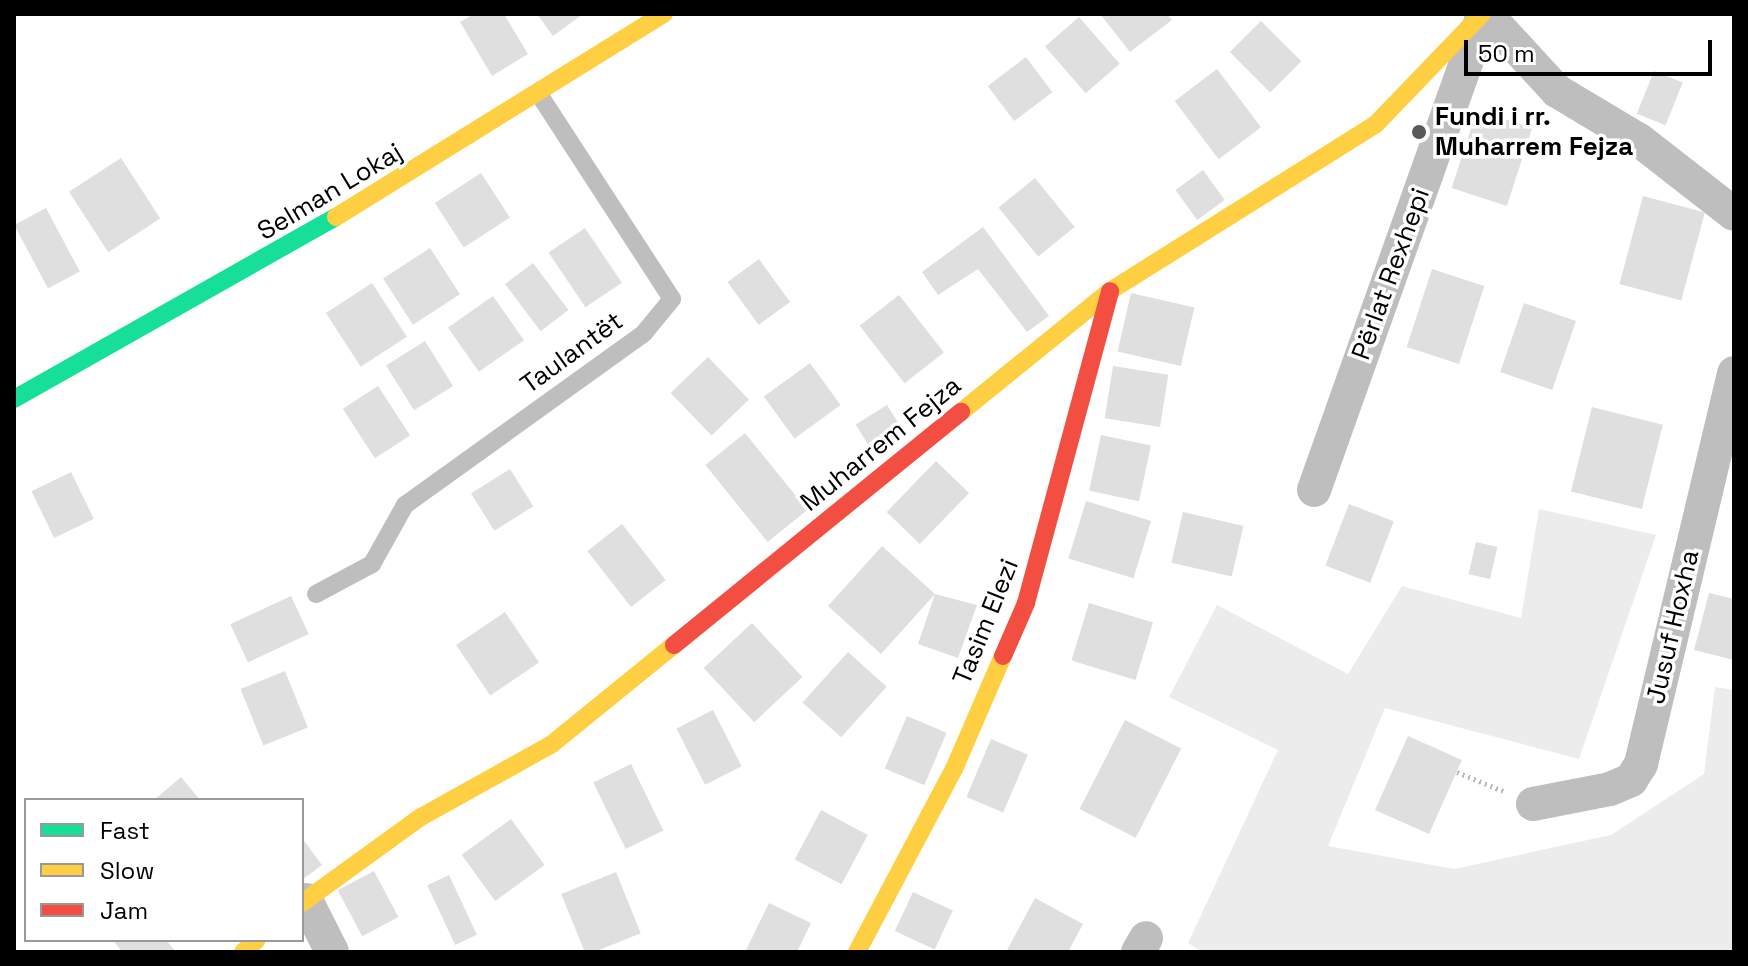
<!DOCTYPE html>
<html>
<head>
<meta charset="utf-8">
<style>
	body { margin:0 }
	#map { position:relative; width:1748px; height:966px; overflow:hidden; background:#fff; font-family:"Space Grotesk",sans-serif }
	div>[style] { position:absolute }
	.green>* { inset:0; background:#ececec }
	.building>* { inset:0; background:#dfdfdf; transform-origin:0 0 }
	.path>* { height:5px; margin-top:-2.5px; transform-origin:0; background:repeating-linear-gradient(90deg,#b9b9b9 0 2px,transparent 0 6px) }
	.lane>* { height:18px; margin:-9px; padding:0 9px; transform-origin:9px; border-radius:9px; background:#bebebe }
	.street>* { height:34px; margin:-17px; padding:0 17px; transform-origin:17px; border-radius:17px; background:#bebebe }
	.fast>* { height:18px; margin:-9px; padding:0 9px; transform-origin:9px; border-radius:9px; background:#16e098 }
	.slow>* { height:18px; margin:-9px; padding:0 9px; transform-origin:9px; border-radius:9px; background:#ffcf43 }
	.jam>* { height:18px; margin:-9px; padding:0 9px; transform-origin:9px; border-radius:9px; background:#f24e42 }
	.dots>* { width:22px; height:22px; translate:-50% -50%; box-sizing:border-box; border:4px solid #fff; border-radius:50% }
	span { translate:-50% -50%; white-space:nowrap; text-align:center; line-height:1.15; -webkit-text-stroke:7px #fff; paint-order:stroke }
	.poi-label { font-size:26px; color:#000; font-weight:700 }
	.left { translate:0 -50%; text-align:left }
	.street-label { font-size:26px; color:#000 }
	.frame { position:absolute; inset:0; border:16px solid #000; pointer-events:none }
	.legend { position:absolute; left:24px; top:798px; width:280px; height:144px; box-sizing:border-box; background:#fff; border:2px solid #999; margin:0; padding:10px 14px; list-style:none; font-size:24px; color:#000 }
	.legend li { display:flex; align-items:center; gap:16px; height:40px }
	.legend b { width:40px; border:2px solid #999 }
	.scale { position:absolute; left:1464px; top:40px; width:248px; height:36px; box-sizing:border-box; border:4px solid #000; border-top:0; padding-left:10px; font-size:24px; line-height:28px; white-space:nowrap; color:#000; -webkit-text-stroke:6px #fff; paint-order:stroke }
</style>
</head>
<body>
<div id="map">
	<div class="green">
		<i style="clip-path:polygon(1539px 509px,1656px 535px,1579px 759px,1385px 708px,1328px 846px,1454px 869px,1611px 835px,1704px 774px,1715px 687px,1734px 690px,1734px 952px,1202px 952px,1188px 943px,1278px 750px,1169px 697px,1217px 605px,1348px 674px,1402px 586px,1521px 618px)"></i>
	</div>
	<div class="building">
		<i style="clip-path:polygon(474px 14px,504px 14px,528px 54px,492px 76px,460px 22px)"></i>
		<i style="clip-path:polygon(537px 14px,583px 14px,553px 36px)"></i>
		<i style="clip-path:polygon(1100px 14px,1167px 14px,1172px 20px,1130px 52px)"></i>
		<i style="left:1079px;top:17px;width:62px;height:45px;rotate:49deg"></i>
		<i style="left:1261px;top:21px;width:57px;height:44px;rotate:45deg"></i>
		<i style="left:1026px;top:57px;width:44px;height:48px;rotate:53deg"></i>
		<i style="left:1217px;top:69px;width:73px;height:53px;rotate:53deg"></i>
		<i style="left:1654px;top:71px;width:31px;height:46px;rotate:22deg"></i>
		<i style="left:1477px;top:110px;width:58px;height:82px;rotate:18deg"></i>
		<i style="left:121px;top:158px;width:72px;height:62px;rotate:57deg"></i>
		<i style="left:1203px;top:170px;width:37px;height:34px;rotate:54deg"></i>
		<i style="left:481px;top:173px;width:53px;height:55px;rotate:57deg"></i>
		<i style="left:1035px;top:178px;width:63px;height:47px;rotate:51deg"></i>
		<i style="left:1643px;top:196px;width:64px;height:91px;rotate:15deg"></i>
		<i style="left:46px;top:208px;width:72px;height:36px;rotate:62deg"></i>
		<i style="clip-path:polygon(983px 227px,1049px 316px,1027px 332px,978px 269px,938px 295px,922px 272px)"></i>
		<i style="left:585px;top:228px;width:66px;height:44px;rotate:56deg"></i>
		<i style="left:430px;top:248px;width:55px;height:56px;rotate:57deg"></i>
		<i style="left:759px;top:259px;width:53px;height:39px;rotate:54deg"></i>
		<i style="left:533px;top:263px;width:59px;height:35px;rotate:53deg"></i>
		<i style="left:1432px;top:269px;width:55px;height:82px;rotate:18deg"></i>
		<i style="left:372px;top:283px;width:64px;height:55px;rotate:57deg"></i>
		<i style="left:1131px;top:293px;width:65px;height:60px;rotate:13deg"></i>
		<i style="left:899px;top:295px;width:73px;height:50px;rotate:52deg"></i>
		<i style="left:493px;top:296px;width:54px;height:55px;rotate:55deg"></i>
		<i style="left:1524px;top:303px;width:55px;height:73px;rotate:19deg"></i>
		<i style="left:425px;top:341px;width:53px;height:46px;rotate:58deg"></i>
		<i style="left:708px;top:357px;width:59px;height:52px;rotate:46deg"></i>
		<i style="left:810px;top:363px;width:52px;height:57px;rotate:54deg"></i>
		<i style="left:1113px;top:366px;width:56px;height:53px;rotate:9deg"></i>
		<i style="left:378px;top:386px;width:59px;height:42px;rotate:57deg"></i>
		<i style="left:887px;top:405px;width:31px;height:37px;rotate:58deg"></i>
		<i style="left:1592px;top:407px;width:73px;height:87px;rotate:14deg"></i>
		<i style="left:745px;top:433px;width:99px;height:51px;rotate:51deg"></i>
		<i style="left:1101px;top:435px;width:51px;height:57px;rotate:12deg"></i>
		<i style="left:936px;top:461px;width:46px;height:71px;rotate:44deg"></i>
		<i style="left:510px;top:469px;width:44px;height:46px;rotate:58deg"></i>
		<i style="left:71px;top:472px;width:52px;height:44px;rotate:64deg"></i>
		<i style="left:1086px;top:501px;width:68px;height:60px;rotate:17deg"></i>
		<i style="left:1349px;top:504px;width:48px;height:66px;rotate:21deg"></i>
		<i style="left:1183px;top:512px;width:62px;height:52px;rotate:13deg"></i>
		<i style="left:622px;top:524px;width:71px;height:44px;rotate:52deg"></i>
		<i style="left:1476px;top:542px;width:22px;height:33px;rotate:13deg"></i>
		<i style="clip-path:polygon(882px 546px,935px 594px,977px 605px,958px 658px,918px 644px,935px 594px,881px 654px,828px 606px)"></i>
		<i style="clip-path:polygon(1709px 593px,1734px 599px,1734px 660px,1694px 650px)"></i>
		<i style="left:291px;top:596px;width:42px;height:67px;rotate:65deg"></i>
		<i style="left:1089px;top:603px;width:67px;height:60px;rotate:17deg"></i>
		<i style="left:505px;top:612px;width:61px;height:59px;rotate:56deg"></i>
		<i style="left:752px;top:623px;width:74px;height:66px;rotate:47deg"></i>
		<i style="left:848px;top:652px;width:52px;height:68px;rotate:42deg"></i>
		<i style="left:285px;top:671px;width:61px;height:48px;rotate:68deg"></i>
		<i style="left:713px;top:710px;width:63px;height:41px;rotate:63deg"></i>
		<i style="left:907px;top:716px;width:43px;height:57px;rotate:23deg"></i>
		<i style="left:1125px;top:720px;width:63px;height:100px;rotate:27deg"></i>
		<i style="left:1408px;top:736px;width:59px;height:81px;rotate:24deg"></i>
		<i style="left:991px;top:739px;width:40px;height:63px;rotate:23deg"></i>
		<i style="left:631px;top:764px;width:74px;height:42px;rotate:64deg"></i>
		<i style="clip-path:polygon(181px 777px,200px 800px,154px 800px)"></i>
		<i style="left:821px;top:810px;width:53px;height:56px;rotate:28deg"></i>
		<i style="left:511px;top:819px;width:57px;height:61px;rotate:54deg"></i>
		<i style="clip-path:polygon(302px 838px,322px 865px,302px 880px)"></i>
		<i style="left:374px;top:871px;width:52px;height:41px;rotate:62deg"></i>
		<i style="left:616px;top:872px;width:66px;height:59px;rotate:68deg"></i>
		<i style="left:449px;top:875px;width:66px;height:24px;rotate:65deg"></i>
		<i style="left:913px;top:892px;width:44px;height:43px;rotate:25deg"></i>
		<i style="clip-path:polygon(1035px 898px,1083px 924px,1068px 952px,1006px 952px)"></i>
		<i style="clip-path:polygon(769px 903px,811px 923px,797px 952px,746px 950px)"></i>
		<i style="clip-path:polygon(113px 940px,166px 940px,176px 952px,122px 952px)"></i>
	</div>
	<div class="path">
		<i style="left:1457px;top:772px;width:50px;rotate:22.4deg"></i>
	</div>
	<div class="lane">
		<i style="left:316px;top:594px;width:64px;rotate:-28.2deg"></i>
		<i style="left:372px;top:564px;width:68px;rotate:-60.8deg"></i>
		<i style="left:405px;top:505px;width:294px;rotate:-35.7deg"></i>
		<i style="left:644px;top:333px;width:44px;rotate:-50.5deg"></i>
		<i style="left:672px;top:299px;width:242px;rotate:-123deg"></i>
	</div>
	<div class="street">
		<i style="left:1486px;top:14px;width:105px;rotate:47.3deg"></i>
		<i style="left:1557px;top:91px;width:96px;rotate:30.9deg"></i>
		<i style="left:1639px;top:140px;width:120px;rotate:37.9deg"></i>
		<i style="left:1314px;top:490px;width:501px;rotate:-70.41deg"></i>
		<i style="left:1533px;top:804px;width:78px;rotate:-11deg"></i>
		<i style="left:1610px;top:789px;width:23px;rotate:-23deg"></i>
		<i style="left:1631px;top:780px;width:19px;rotate:-58deg"></i>
		<i style="left:1641px;top:764px;width:402px;rotate:-76.6deg"></i>
		<i style="left:306px;top:900px;width:58px;rotate:63.4deg"></i>
		<i style="left:1138px;top:952px;width:16px;rotate:-60deg"></i>
	</div>
	<div class="fast">
		<i style="left:14px;top:399px;width:370px;rotate:-29.5deg"></i>
	</div>
	<div class="slow">
		<i style="left:336px;top:217px;width:386px;rotate:-31.8deg"></i>
		<i style="left:961px;top:412px;width:192px;rotate:-39.1deg"></i>
		<i style="left:1110px;top:291px;width:314px;rotate:-32.1deg"></i>
		<i style="left:1376px;top:124px;width:153px;rotate:-46.1deg"></i>
		<i style="left:302px;top:903px;width:147px;rotate:-35.9deg"></i>
		<i style="left:421px;top:817px;width:150px;rotate:-29.1deg"></i>
		<i style="left:552px;top:744px;width:157px;rotate:-39.1deg"></i>
		<i style="left:243px;top:952px;width:18px;rotate:-41deg"></i>
		<i style="left:857px;top:952px;width:207px;rotate:-62.1deg"></i>
		<i style="left:954px;top:769px;width:123px;rotate:-66.6deg"></i>
	</div>
	<div class="jam">
		<i style="left:674px;top:645px;width:370px;rotate:-39.1deg"></i>
		<i style="left:1003px;top:656px;width:58px;rotate:-66.5deg"></i>
		<i style="left:1026px;top:603px;width:323px;rotate:-74.9deg"></i>
	</div>
	<div class="dots">
		<i style="left:1419px;top:132px;background:#595959"></i>
	</div>
	<div class="poi-label">
		<span class="left" style="left:1435px;top:132px">Fundi i rr.<br>Muharrem Fejza</span>
	</div>
	<div class="street-label">
		<span style="left:330px;top:192px;rotate:-31deg">Selman Lokaj</span>
		<span style="left:1391px;top:274px;rotate:-70deg">Përlat Rexhepi</span>
		<span style="left:572px;top:353px;rotate:-36deg">Taulantët</span>
		<span style="left:881px;top:444px;rotate:-39deg">Muharrem Fejza</span>
		<span style="left:986px;top:622px;rotate:-68deg">Tasim Elezi</span>
		<span style="left:1673px;top:627px;rotate:-77deg">Jusuf Hoxha</span>
	</div>
	<div class="frame"></div>
	<ul class="legend">
	<li><b style="height:10px;background:#16e098"></b>Fast</li>
	<li><b style="height:10px;background:#ffcf43"></b>Slow</li>
	<li><b style="height:10px;background:#f24e42"></b>Jam</li>
	</ul>
	<div class="scale">50 m</div>
</div>
</body>
</html>
